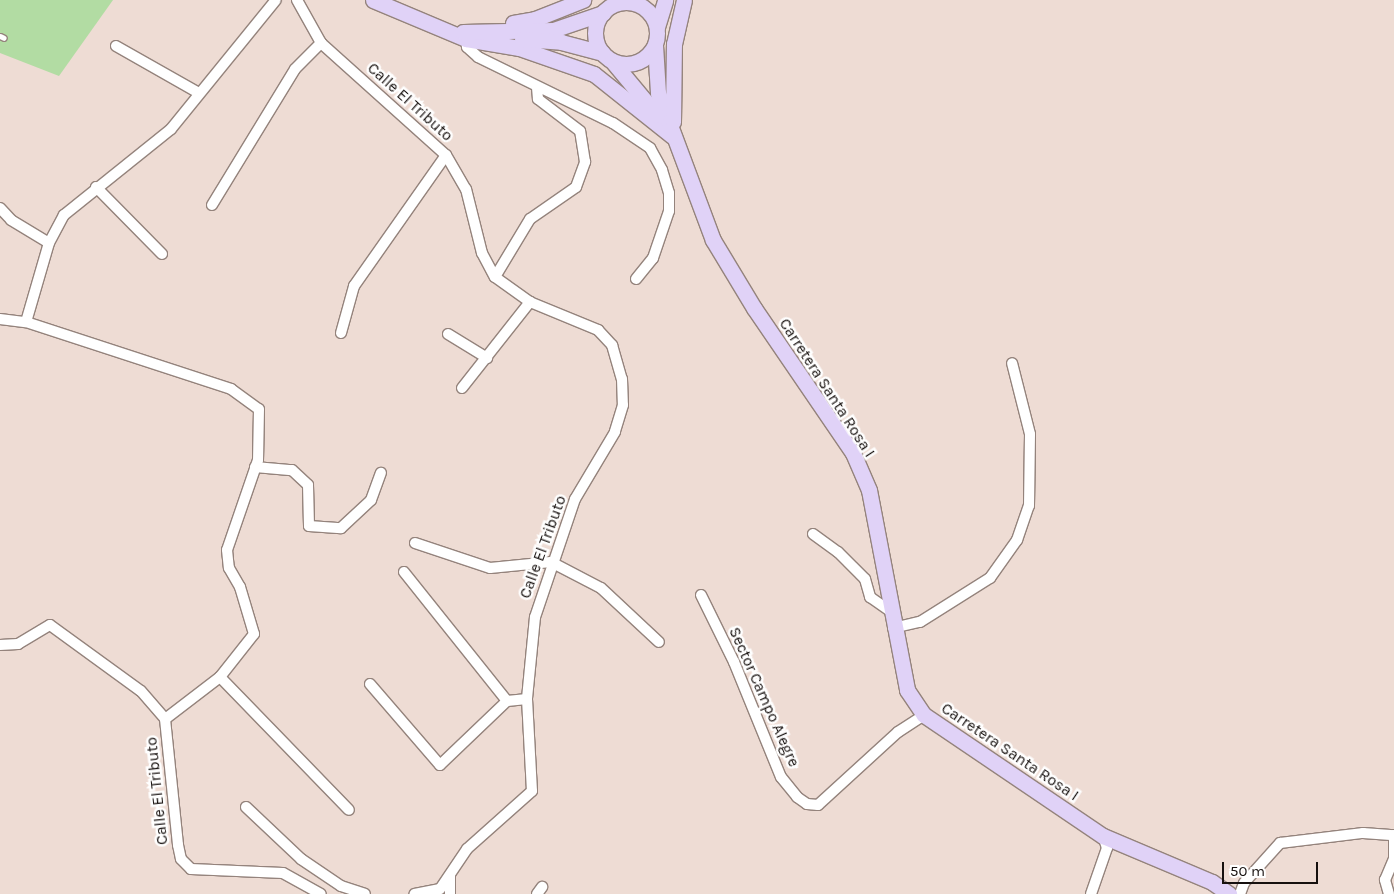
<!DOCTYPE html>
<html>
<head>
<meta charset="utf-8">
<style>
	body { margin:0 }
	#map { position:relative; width:1394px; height:894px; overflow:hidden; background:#eedcd4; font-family:Karla,sans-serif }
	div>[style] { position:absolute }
	.green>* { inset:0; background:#b2dca3 }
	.roads { filter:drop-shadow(1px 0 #94837c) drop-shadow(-1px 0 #94837c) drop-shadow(0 1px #94837c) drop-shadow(0 -1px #94837c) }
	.lane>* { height:5px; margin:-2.5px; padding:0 2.5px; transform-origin:2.5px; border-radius:2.5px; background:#fff }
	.street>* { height:10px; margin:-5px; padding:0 5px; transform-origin:5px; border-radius:5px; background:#fff }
	.secondary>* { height:15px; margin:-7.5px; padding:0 7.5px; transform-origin:7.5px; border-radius:7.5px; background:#e0d2f7 }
	.secondary>.ring { margin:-7.5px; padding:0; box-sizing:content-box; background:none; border:15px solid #e0d2f7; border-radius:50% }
	span { translate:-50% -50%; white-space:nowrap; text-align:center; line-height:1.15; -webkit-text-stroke:5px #fff; paint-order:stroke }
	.street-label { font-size:16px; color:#16100e }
	.scale { position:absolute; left:1222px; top:862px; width:96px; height:22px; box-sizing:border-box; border:2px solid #16100e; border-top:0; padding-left:6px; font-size:15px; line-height:18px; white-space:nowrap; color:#16100e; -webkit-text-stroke:4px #fff; paint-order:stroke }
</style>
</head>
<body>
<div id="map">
	<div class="green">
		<i style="clip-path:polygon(0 0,113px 0,59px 76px,0 53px)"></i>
	</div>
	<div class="roads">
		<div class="lane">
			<i style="left:0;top:36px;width:4px;rotate:27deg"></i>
		</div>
		<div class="street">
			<i style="left:297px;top:0;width:49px;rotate:60.8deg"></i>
			<i style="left:321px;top:43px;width:168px;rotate:41.9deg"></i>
			<i style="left:446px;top:155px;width:39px;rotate:60deg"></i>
			<i style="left:466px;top:189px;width:66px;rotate:76deg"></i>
			<i style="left:482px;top:253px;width:27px;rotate:62deg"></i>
			<i style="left:495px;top:277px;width:43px;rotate:35.5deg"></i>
			<i style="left:530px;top:302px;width:74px;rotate:22.4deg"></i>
			<i style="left:598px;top:330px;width:21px;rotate:47deg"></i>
			<i style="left:612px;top:345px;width:35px;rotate:74deg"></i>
			<i style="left:622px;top:379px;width:26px;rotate:88deg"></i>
			<i style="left:623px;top:405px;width:28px;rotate:107deg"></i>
			<i style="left:615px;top:432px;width:78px;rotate:120.8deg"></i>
			<i style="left:575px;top:499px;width:125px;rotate:108.7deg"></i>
			<i style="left:535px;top:617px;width:82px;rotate:95.6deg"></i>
			<i style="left:527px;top:699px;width:92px;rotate:86.9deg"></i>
			<i style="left:532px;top:791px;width:87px;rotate:138.3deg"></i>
			<i style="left:467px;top:849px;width:48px;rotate:124deg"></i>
			<i style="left:440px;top:889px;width:26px;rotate:169deg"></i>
			<i style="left:466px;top:39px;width:8px;rotate:83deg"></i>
			<i style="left:467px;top:47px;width:15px;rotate:42deg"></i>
			<i style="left:478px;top:57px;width:150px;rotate:26.1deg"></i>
			<i style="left:613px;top:123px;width:45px;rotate:34deg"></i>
			<i style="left:650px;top:148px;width:25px;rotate:61deg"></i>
			<i style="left:662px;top:170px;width:24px;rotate:73deg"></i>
			<i style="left:669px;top:193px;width:18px;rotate:90deg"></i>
			<i style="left:669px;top:211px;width:50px;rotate:108.8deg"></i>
			<i style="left:653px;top:258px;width:27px;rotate:129deg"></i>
			<i style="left:116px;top:46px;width:95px;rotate:29.5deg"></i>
			<i style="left:96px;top:187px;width:94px;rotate:45.4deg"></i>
			<i style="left:212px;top:205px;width:159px;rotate:-58.6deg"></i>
			<i style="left:295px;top:69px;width:37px;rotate:-45deg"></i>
			<i style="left:0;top:208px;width:16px;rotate:47deg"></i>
			<i style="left:11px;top:220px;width:44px;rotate:31.2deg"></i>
			<i style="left:495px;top:277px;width:68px;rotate:-58.9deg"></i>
			<i style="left:530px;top:219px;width:56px;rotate:-34.8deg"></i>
			<i style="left:576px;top:187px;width:27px;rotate:-70deg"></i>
			<i style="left:585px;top:162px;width:31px;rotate:-99deg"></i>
			<i style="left:580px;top:131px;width:53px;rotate:-142.7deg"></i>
			<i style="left:538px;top:99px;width:12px;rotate:-95deg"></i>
			<i style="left:0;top:319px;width:26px;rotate:7deg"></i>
			<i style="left:26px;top:322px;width:82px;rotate:-73.8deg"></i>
			<i style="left:49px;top:243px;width:32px;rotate:-62deg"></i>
			<i style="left:64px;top:215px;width:137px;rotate:-38.8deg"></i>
			<i style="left:171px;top:129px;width:166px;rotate:-50.9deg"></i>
			<i style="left:26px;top:322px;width:216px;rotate:18.1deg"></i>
			<i style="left:231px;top:389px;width:34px;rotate:36deg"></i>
			<i style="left:259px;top:409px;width:51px;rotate:91.1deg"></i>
			<i style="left:258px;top:460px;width:95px;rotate:109deg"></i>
			<i style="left:227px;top:550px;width:18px;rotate:84deg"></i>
			<i style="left:229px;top:568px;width:22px;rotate:60deg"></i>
			<i style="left:240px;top:587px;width:49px;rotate:73.4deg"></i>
			<i style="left:254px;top:634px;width:55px;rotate:128.3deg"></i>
			<i style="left:220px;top:677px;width:69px;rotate:142.6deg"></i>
			<i style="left:165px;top:719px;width:127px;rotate:84.1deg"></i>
			<i style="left:178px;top:845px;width:14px;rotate:78deg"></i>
			<i style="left:181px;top:859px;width:14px;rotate:45deg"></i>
			<i style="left:191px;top:869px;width:92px;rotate:2.5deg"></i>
			<i style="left:283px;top:873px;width:43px;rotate:28.9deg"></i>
			<i style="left:341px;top:333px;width:49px;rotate:-74.5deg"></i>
			<i style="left:354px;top:286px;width:160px;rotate:-54.9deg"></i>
			<i style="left:448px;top:334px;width:46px;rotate:31.6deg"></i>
			<i style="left:462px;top:388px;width:110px;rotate:-51.7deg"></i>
			<i style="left:255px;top:467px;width:37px;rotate:5deg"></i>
			<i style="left:292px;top:470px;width:22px;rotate:43deg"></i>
			<i style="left:308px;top:485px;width:41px;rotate:88.6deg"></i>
			<i style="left:309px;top:526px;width:32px;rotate:4deg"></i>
			<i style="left:341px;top:528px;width:41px;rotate:-43deg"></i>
			<i style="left:371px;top:500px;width:29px;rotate:-70deg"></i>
			<i style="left:813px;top:534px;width:31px;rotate:36deg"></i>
			<i style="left:838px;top:552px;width:38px;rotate:45deg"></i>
			<i style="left:865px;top:579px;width:19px;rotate:74deg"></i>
			<i style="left:870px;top:597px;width:24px;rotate:35deg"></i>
			<i style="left:415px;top:543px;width:79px;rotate:18.4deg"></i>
			<i style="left:490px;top:568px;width:61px;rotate:-5.6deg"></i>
			<i style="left:551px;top:562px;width:56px;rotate:27.5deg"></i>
			<i style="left:601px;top:588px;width:79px;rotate:43deg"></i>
			<i style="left:404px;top:572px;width:165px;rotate:51.4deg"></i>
			<i style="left:701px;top:595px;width:75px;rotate:63.8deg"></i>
			<i style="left:734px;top:662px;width:124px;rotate:67.8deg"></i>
			<i style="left:781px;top:777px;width:26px;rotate:51deg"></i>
			<i style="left:797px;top:797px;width:12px;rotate:35deg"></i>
			<i style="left:807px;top:804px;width:11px;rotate:5deg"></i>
			<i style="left:818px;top:805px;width:108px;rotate:-42.4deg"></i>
			<i style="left:898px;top:732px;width:31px;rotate:-33deg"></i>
			<i style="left:893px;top:628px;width:28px;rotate:-13deg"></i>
			<i style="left:920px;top:622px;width:83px;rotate:-32.2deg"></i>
			<i style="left:990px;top:578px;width:47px;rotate:-54.6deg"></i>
			<i style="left:1017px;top:540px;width:36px;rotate:-71deg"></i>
			<i style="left:1029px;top:506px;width:72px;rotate:-89.2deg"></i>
			<i style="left:1030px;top:434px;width:73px;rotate:-104.2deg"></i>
			<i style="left:0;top:645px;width:18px;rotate:-3deg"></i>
			<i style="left:18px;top:644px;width:37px;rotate:-31deg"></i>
			<i style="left:50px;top:625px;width:112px;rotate:36deg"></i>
			<i style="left:141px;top:691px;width:37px;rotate:49deg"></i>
			<i style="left:220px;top:677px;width:185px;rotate:45.9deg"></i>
			<i style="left:370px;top:684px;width:107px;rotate:49.2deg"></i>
			<i style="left:440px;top:765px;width:93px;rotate:-43.7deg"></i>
			<i style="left:507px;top:701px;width:20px;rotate:-6deg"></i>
			<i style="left:246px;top:807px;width:76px;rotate:43.4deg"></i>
			<i style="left:301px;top:859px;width:48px;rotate:34deg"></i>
			<i style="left:341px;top:886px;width:25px;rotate:18deg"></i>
			<i style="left:450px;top:894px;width:18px;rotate:-90deg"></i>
			<i style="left:537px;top:894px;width:9px;rotate:-54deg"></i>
			<i style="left:1091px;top:894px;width:49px;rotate:-70.8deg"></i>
			<i style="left:1107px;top:848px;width:13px;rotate:-108deg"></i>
			<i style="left:1240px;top:894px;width:12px;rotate:-70deg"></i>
			<i style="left:1244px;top:883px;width:54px;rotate:-48deg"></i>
			<i style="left:1280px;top:843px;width:84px;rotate:-6.9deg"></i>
			<i style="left:1363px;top:833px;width:31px;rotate:4deg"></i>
			<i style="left:1389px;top:894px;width:15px;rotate:-106deg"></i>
			<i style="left:1385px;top:880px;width:23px;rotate:-67deg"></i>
			<i style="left:1394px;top:859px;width:24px;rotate:-90deg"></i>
		</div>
		<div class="secondary">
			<i style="left:373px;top:0;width:101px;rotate:22.8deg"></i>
			<i style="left:466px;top:39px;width:54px;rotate:9.6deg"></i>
			<i style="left:519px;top:48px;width:79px;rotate:19.1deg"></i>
			<i style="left:594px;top:74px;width:100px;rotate:38.5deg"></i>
			<i class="ring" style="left:595px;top:2px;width:47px;height:47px"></i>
			<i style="left:513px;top:23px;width:22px;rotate:-10deg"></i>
			<i style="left:535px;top:19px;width:52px;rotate:-21.6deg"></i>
			<i style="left:657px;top:27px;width:28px;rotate:-73deg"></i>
			<i style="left:463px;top:32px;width:90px;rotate:-1.3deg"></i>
			<i style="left:553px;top:30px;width:53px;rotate:-18.8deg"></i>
			<i style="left:522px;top:39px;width:39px;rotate:4deg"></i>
			<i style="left:561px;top:42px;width:43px;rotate:14.7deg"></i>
			<i style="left:655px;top:45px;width:48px;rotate:86.4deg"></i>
			<i style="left:658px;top:93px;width:157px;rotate:69.5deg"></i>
			<i style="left:713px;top:240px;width:79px;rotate:58.9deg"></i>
			<i style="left:754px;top:308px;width:176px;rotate:55.7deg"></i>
			<i style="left:853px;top:453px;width:40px;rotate:66.6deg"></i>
			<i style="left:869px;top:490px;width:204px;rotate:79.2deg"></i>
			<i style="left:907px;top:690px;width:30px;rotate:56deg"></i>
			<i style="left:924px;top:715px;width:216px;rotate:34.1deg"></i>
			<i style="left:1103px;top:836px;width:118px;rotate:22.9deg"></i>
			<i style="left:1212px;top:882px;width:21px;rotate:35deg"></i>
			<i style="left:612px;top:61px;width:70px;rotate:50.2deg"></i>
			<i style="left:673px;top:122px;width:78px;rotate:-89.3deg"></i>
			<i style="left:674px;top:44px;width:45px;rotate:-77.2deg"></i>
		</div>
	</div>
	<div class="street-label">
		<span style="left:410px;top:102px;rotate:42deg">Calle El Tributo</span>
		<span style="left:827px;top:388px;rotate:57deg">Carretera Santa Rosa I</span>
		<span style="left:543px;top:547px;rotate:-70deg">Calle El Tributo</span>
		<span style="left:764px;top:697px;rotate:66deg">Sector Campo Alegre</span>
		<span style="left:1010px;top:752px;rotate:34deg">Carretera Santa Rosa I</span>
		<span style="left:157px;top:791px;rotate:-96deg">Calle El Tributo</span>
	</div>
	<div class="scale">50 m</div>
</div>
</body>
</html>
